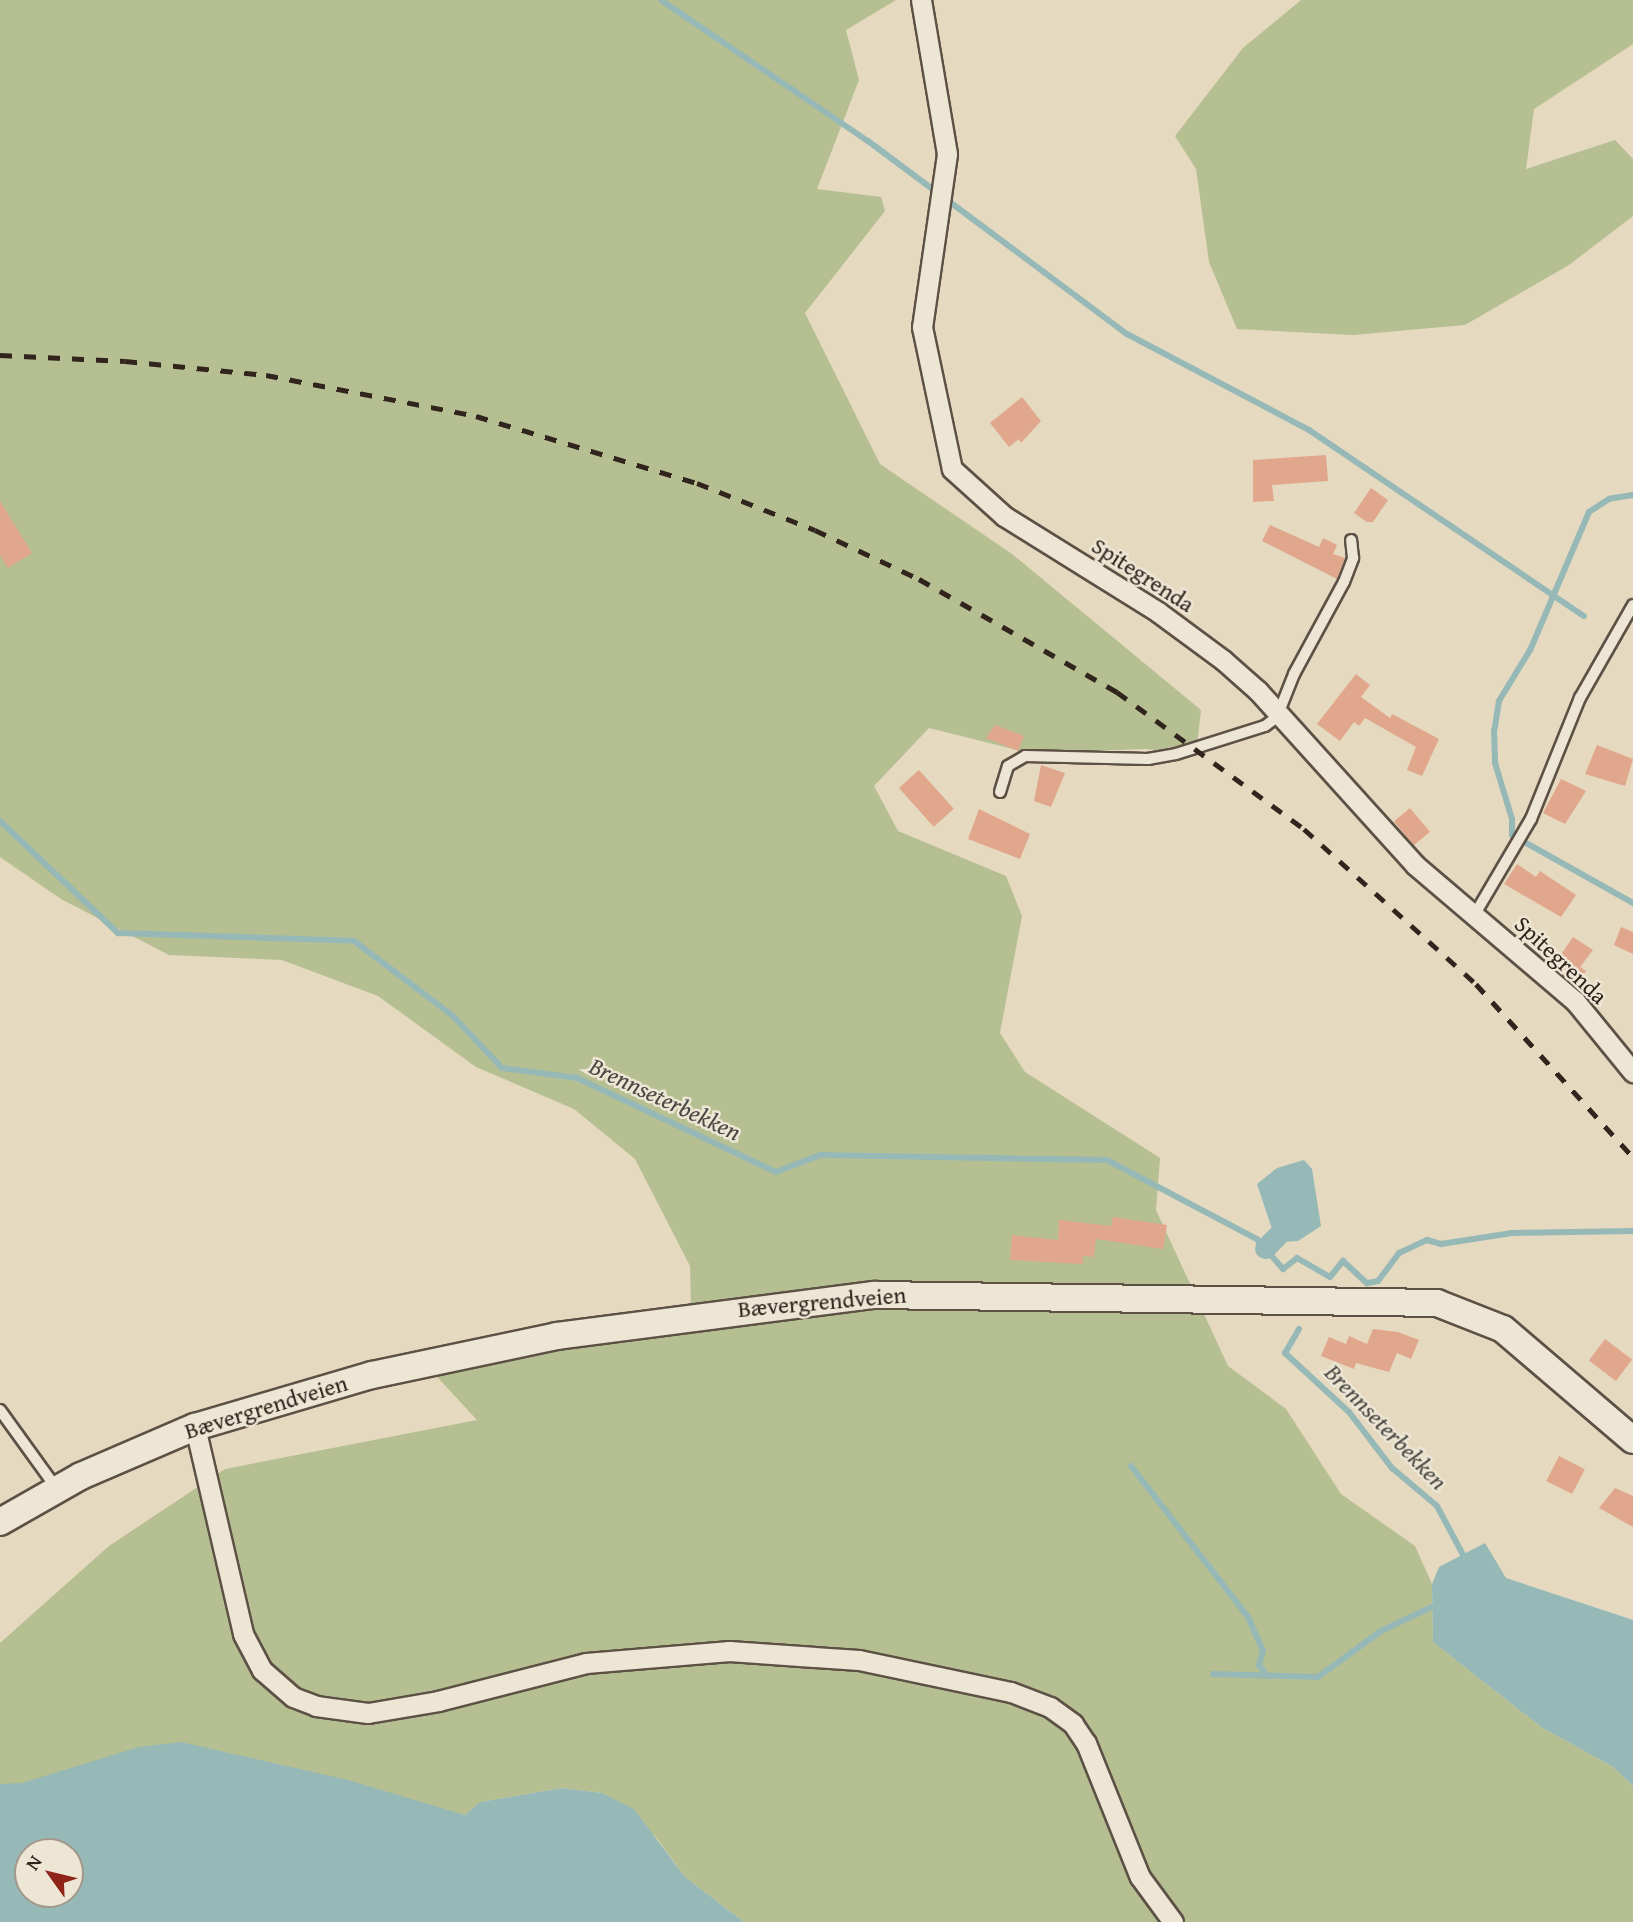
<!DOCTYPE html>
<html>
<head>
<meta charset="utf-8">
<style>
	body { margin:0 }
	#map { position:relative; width:1633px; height:1922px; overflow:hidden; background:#e5d9bf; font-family:"Gentium Book Plus",serif }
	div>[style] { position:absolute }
	.green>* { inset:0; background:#b5bf91 }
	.water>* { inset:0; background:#96b9b7 }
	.stream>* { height:6px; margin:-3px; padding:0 3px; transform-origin:3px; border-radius:3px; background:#96b9b7 }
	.canal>* { height:21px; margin:-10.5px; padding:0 10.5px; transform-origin:10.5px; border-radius:10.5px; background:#96b9b7 }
	.building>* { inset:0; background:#e0a78c; transform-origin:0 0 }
	.roads { filter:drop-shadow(2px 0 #5d5146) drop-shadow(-2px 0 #5d5146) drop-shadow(0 2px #5d5146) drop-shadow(0 -2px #5d5146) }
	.service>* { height:10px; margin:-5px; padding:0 5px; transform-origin:5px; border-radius:5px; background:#eee6d5 }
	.minor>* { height:19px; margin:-9.5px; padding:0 9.5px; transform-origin:9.5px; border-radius:9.5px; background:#eee6d5 }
	.secondary>* { height:26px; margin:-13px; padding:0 13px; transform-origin:13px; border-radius:13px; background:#eee6d5 }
	.rail>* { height:5px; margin-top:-2.5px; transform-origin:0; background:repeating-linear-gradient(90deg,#30241d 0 12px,transparent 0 24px) }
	span { translate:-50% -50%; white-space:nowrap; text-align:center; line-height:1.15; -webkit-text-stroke:5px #eee6d5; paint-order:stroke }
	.street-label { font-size:23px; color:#30241d }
	.water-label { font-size:24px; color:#4a4944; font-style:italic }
	.north { position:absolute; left:14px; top:1838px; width:70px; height:70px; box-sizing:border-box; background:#eee6d5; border:2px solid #a2988b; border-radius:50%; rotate:304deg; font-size:19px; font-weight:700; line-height:28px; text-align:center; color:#30241d }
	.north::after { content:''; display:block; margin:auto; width:24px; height:32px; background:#8f2418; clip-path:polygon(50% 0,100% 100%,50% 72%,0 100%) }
</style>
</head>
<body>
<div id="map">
	<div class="green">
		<i style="clip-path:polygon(0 0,896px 0,846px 30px,859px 80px,817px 189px,881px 197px,885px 211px,805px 313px,880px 464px,1012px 554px,1201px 710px,1196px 754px,1145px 749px,1029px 753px,929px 728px,874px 786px,898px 831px,1006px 876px,1022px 916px,1000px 1033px,1025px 1072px,1160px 1158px,1156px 1210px,1228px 1366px,1286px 1409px,1341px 1494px,1415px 1546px,1432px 1584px,1433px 1642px,1541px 1727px,1613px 1767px,1633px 1786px,1633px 1922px,744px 1922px,685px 1877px,656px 1837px,602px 1793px,562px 1788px,480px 1802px,465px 1815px,418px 1802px,0 1784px,0 1643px,109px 1546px,225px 1469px,477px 1420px,429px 1368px,691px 1306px,690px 1266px,635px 1159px,574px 1109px,476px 1067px,378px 996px,282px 960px,169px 955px,61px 899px,0 857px)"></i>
		<i style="clip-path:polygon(1301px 0,1633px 0,1633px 44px,1534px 109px,1526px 169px,1615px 140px,1633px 159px,1633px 216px,1569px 265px,1465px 325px,1353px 335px,1237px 329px,1209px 262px,1196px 169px,1175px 136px,1243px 48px)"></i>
	</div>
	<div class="water">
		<i style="clip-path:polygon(1304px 1160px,1312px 1169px,1321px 1226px,1298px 1241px,1283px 1242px,1273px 1232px,1257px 1184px,1277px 1168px)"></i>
		<i style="clip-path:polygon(1485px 1543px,1506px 1578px,1633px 1620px,1633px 1786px,1613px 1767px,1541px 1727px,1433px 1642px,1432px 1584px,1439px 1567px)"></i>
		<i style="clip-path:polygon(evenodd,181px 1742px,348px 1780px,465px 1815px,480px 1802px,562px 1788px,602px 1793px,634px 1809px,685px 1877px,744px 1922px,0 1922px,0 1784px,22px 1783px,139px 1747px,181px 1742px,28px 1852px,70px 1852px,70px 1894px,28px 1894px,28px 1852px)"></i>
	</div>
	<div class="stream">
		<i style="left:661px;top:0;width:250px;rotate:34.3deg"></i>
		<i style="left:868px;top:141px;width:323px;rotate:36.7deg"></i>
		<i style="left:1127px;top:334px;width:206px;rotate:27.8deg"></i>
		<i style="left:1309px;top:430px;width:332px;rotate:34.1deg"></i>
		<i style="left:1633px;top:495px;width:24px;rotate:171deg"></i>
		<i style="left:1609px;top:499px;width:24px;rotate:147deg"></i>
		<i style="left:1589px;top:512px;width:150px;rotate:113.1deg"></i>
		<i style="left:1530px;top:650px;width:60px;rotate:121.3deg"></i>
		<i style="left:1499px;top:701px;width:30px;rotate:99deg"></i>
		<i style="left:1494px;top:731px;width:32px;rotate:88deg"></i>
		<i style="left:1495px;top:763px;width:59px;rotate:73.1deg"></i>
		<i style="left:1512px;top:819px;width:16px;rotate:90deg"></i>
		<i style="left:1512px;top:835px;width:139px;rotate:29.3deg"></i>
		<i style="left:0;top:821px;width:163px;rotate:43.5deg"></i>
		<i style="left:118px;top:933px;width:236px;rotate:1.9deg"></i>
		<i style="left:354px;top:941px;width:124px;rotate:37.1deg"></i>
		<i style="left:453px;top:1016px;width:71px;rotate:46.7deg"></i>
		<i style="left:502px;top:1068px;width:76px;rotate:7.6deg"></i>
		<i style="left:577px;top:1078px;width:220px;rotate:25.3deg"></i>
		<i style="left:776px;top:1172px;width:47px;rotate:-21.1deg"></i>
		<i style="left:820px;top:1155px;width:287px;rotate:1deg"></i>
		<i style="left:1107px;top:1160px;width:170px;rotate:27.8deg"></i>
		<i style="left:1257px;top:1239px;width:40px;rotate:49deg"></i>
		<i style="left:1283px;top:1269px;width:18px;rotate:-38deg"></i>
		<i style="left:1297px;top:1258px;width:38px;rotate:30deg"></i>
		<i style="left:1330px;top:1277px;width:21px;rotate:-51deg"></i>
		<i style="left:1343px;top:1261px;width:33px;rotate:43deg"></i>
		<i style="left:1367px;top:1283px;width:11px;rotate:-10deg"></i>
		<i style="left:1378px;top:1281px;width:35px;rotate:-53deg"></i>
		<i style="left:1399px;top:1253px;width:31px;rotate:-25deg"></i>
		<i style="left:1427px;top:1240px;width:15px;rotate:16deg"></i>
		<i style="left:1441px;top:1244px;width:72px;rotate:-8.8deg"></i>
		<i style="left:1512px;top:1233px;width:121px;rotate:-0.9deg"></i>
		<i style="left:1299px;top:1329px;width:28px;rotate:120deg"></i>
		<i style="left:1285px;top:1353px;width:87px;rotate:42.7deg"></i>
		<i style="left:1349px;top:1412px;width:71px;rotate:52.5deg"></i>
		<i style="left:1392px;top:1468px;width:59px;rotate:40.2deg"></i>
		<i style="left:1437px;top:1506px;width:66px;rotate:61.9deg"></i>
		<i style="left:1131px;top:1466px;width:191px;rotate:52.2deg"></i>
		<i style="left:1248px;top:1617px;width:37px;rotate:66deg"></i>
		<i style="left:1263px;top:1651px;width:15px;rotate:106deg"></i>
		<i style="left:1259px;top:1665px;width:11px;rotate:52deg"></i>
		<i style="left:1213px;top:1674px;width:105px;rotate:1.6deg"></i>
		<i style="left:1318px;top:1677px;width:78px;rotate:-36.1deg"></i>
		<i style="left:1381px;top:1631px;width:63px;rotate:-25.3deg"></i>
	</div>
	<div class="canal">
		<i style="left:1265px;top:1248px;width:17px;rotate:-45deg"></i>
	</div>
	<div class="building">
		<i style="clip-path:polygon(1022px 397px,1041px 421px,1021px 443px,1019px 439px,1009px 447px,990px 423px)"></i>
		<i style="clip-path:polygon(1326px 455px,1328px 481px,1272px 485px,1274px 501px,1253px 502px,1253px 460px)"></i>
		<i style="clip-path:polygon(1371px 488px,1388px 500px,1373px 522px,1367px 522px,1354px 513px)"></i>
		<i style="clip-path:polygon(0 501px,32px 553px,8px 568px,0 555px)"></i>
		<i style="clip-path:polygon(1270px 525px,1319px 547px,1323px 538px,1337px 545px,1333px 554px,1345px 558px,1337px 579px,1262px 541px)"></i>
		<i style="clip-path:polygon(1356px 674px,1370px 685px,1361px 697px,1390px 718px,1392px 714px,1439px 739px,1422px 776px,1407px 770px,1416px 747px,1365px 718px,1359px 726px,1354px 722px,1340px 741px,1317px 724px)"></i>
		<i style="clip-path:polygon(995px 725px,1024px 736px,1018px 751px,986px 738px)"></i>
		<i style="clip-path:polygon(1597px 745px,1633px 759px,1625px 786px,1585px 774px)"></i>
		<i style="clip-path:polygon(1041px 765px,1065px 773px,1051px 807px,1034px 801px)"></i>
		<i style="left:919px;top:770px;width:52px;height:27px;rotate:48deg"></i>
		<i style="clip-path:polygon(1561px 779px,1586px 791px,1565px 824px,1543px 813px)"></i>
		<i style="left:1410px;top:808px;width:31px;height:21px;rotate:50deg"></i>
		<i style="clip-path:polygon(979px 809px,1030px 834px,1020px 859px,968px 839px)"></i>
		<i style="clip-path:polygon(1517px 864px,1536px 877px,1540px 871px,1576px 895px,1561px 917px,1504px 884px)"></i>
		<i style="clip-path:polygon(1621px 927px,1633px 932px,1633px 954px,1614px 945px)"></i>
		<i style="clip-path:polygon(1573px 937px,1593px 950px,1580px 967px,1586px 971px,1577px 984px,1553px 966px)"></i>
		<i style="clip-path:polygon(1113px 1217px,1167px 1225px,1163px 1249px,1096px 1239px,1094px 1257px,1083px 1256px,1083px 1264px,1010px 1260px,1012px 1235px,1058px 1240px,1059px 1220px,1111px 1226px)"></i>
		<i style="clip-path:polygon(1373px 1329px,1398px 1332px,1419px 1340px,1411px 1359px,1397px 1353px,1389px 1372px,1356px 1363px,1354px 1369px,1321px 1356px,1329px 1337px,1346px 1344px,1349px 1336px,1367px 1344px)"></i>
		<i style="left:1605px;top:1339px;width:34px;height:27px;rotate:37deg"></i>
		<i style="left:1559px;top:1456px;width:29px;height:28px;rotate:27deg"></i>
		<i style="clip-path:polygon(1615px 1488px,1633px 1496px,1633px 1527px,1599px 1508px)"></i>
	</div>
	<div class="roads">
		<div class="service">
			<i style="left:1000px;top:792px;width:27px;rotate:-73deg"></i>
			<i style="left:1008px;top:766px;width:20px;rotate:-30deg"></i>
			<i style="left:1025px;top:756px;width:123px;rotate:1.4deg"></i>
			<i style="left:1148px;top:759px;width:28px;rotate:-10deg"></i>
			<i style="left:1176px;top:754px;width:93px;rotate:-17.5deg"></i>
			<i style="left:1265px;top:726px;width:15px;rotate:-37deg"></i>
			<i style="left:1277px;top:717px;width:46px;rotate:-68.4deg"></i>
			<i style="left:1294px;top:674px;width:105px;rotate:-61.5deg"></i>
			<i style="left:1344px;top:582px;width:26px;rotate:-69deg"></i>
			<i style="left:1353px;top:558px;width:18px;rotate:-96deg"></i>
			<i style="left:1475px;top:914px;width:110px;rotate:-59.5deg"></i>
			<i style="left:1531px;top:819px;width:131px;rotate:-68deg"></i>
			<i style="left:1580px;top:698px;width:107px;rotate:-60.3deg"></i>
			<i style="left:0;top:1410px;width:97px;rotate:54.2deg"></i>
		</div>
		<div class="minor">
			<i style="left:921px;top:0;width:156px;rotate:80.4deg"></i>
			<i style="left:947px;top:154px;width:175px;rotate:98.2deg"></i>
			<i style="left:922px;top:327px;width:145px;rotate:78.1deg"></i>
			<i style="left:952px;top:469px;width:70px;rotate:42.1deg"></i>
			<i style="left:1004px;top:516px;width:181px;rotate:31.9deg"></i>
			<i style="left:1158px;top:612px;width:81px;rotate:36.4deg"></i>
			<i style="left:1223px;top:660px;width:47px;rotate:41.5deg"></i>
			<i style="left:1258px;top:691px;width:234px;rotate:47.9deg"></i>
			<i style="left:1415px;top:865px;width:210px;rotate:40.4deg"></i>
			<i style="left:1575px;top:1001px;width:92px;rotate:50.8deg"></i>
			<i style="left:195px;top:1427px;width:212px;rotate:76.9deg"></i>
			<i style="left:243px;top:1634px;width:41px;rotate:62.2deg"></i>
			<i style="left:262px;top:1670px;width:41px;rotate:41.1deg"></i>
			<i style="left:293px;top:1697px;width:25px;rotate:21deg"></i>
			<i style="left:316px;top:1706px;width:52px;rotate:7.7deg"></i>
			<i style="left:368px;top:1713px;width:71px;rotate:-9.7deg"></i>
			<i style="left:438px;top:1701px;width:153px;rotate:-14.4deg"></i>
			<i style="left:586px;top:1663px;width:144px;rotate:-4.8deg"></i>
			<i style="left:729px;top:1651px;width:130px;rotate:4deg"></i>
			<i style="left:859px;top:1660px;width:155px;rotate:11.9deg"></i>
			<i style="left:1011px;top:1692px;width:42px;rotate:21deg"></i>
			<i style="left:1050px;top:1707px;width:29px;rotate:36deg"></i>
			<i style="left:1073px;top:1724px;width:23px;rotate:56deg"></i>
			<i style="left:1086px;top:1743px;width:144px;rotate:68.1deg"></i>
			<i style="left:1140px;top:1877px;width:56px;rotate:53.7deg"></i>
		</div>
		<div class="secondary">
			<i style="left:0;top:1522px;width:93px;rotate:-29.6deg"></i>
			<i style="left:81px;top:1476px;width:124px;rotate:-23.3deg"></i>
			<i style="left:195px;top:1427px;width:184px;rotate:-16.4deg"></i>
			<i style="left:372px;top:1375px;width:189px;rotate:-11.9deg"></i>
			<i style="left:557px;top:1336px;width:320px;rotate:-7.4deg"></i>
			<i style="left:874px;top:1295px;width:563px;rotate:0.81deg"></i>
			<i style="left:1437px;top:1303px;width:71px;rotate:21.5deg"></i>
			<i style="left:1503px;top:1329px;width:171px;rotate:40.5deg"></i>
		</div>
	</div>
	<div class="rail">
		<i style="left:0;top:355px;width:125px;rotate:2.7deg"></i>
		<i style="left:125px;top:361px;width:142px;rotate:5.7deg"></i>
		<i style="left:266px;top:375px;width:214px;rotate:11deg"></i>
		<i style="left:476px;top:416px;width:231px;rotate:16.9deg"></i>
		<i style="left:697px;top:483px;width:127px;rotate:21.7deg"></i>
		<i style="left:815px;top:530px;width:115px;rotate:25.2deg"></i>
		<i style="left:919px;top:579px;width:228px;rotate:29.7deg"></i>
		<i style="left:1117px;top:692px;width:232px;rotate:36.2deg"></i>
		<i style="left:1304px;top:829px;width:232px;rotate:42deg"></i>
		<i style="left:1476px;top:984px;width:234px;rotate:47.8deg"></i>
	</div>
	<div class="street-label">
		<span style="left:1143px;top:575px;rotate:33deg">Spitegrenda</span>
		<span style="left:1561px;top:960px;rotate:43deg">Spitegrenda</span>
		<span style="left:822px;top:1302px;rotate:-5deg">Bævergrendveien</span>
		<span style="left:266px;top:1407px;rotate:-17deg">Bævergrendveien</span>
	</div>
	<div class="water-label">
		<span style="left:665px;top:1099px;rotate:25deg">Brennseterbekken</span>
		<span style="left:1386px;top:1427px;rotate:46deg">Brennseterbekken</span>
	</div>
	<div class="north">N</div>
</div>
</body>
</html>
